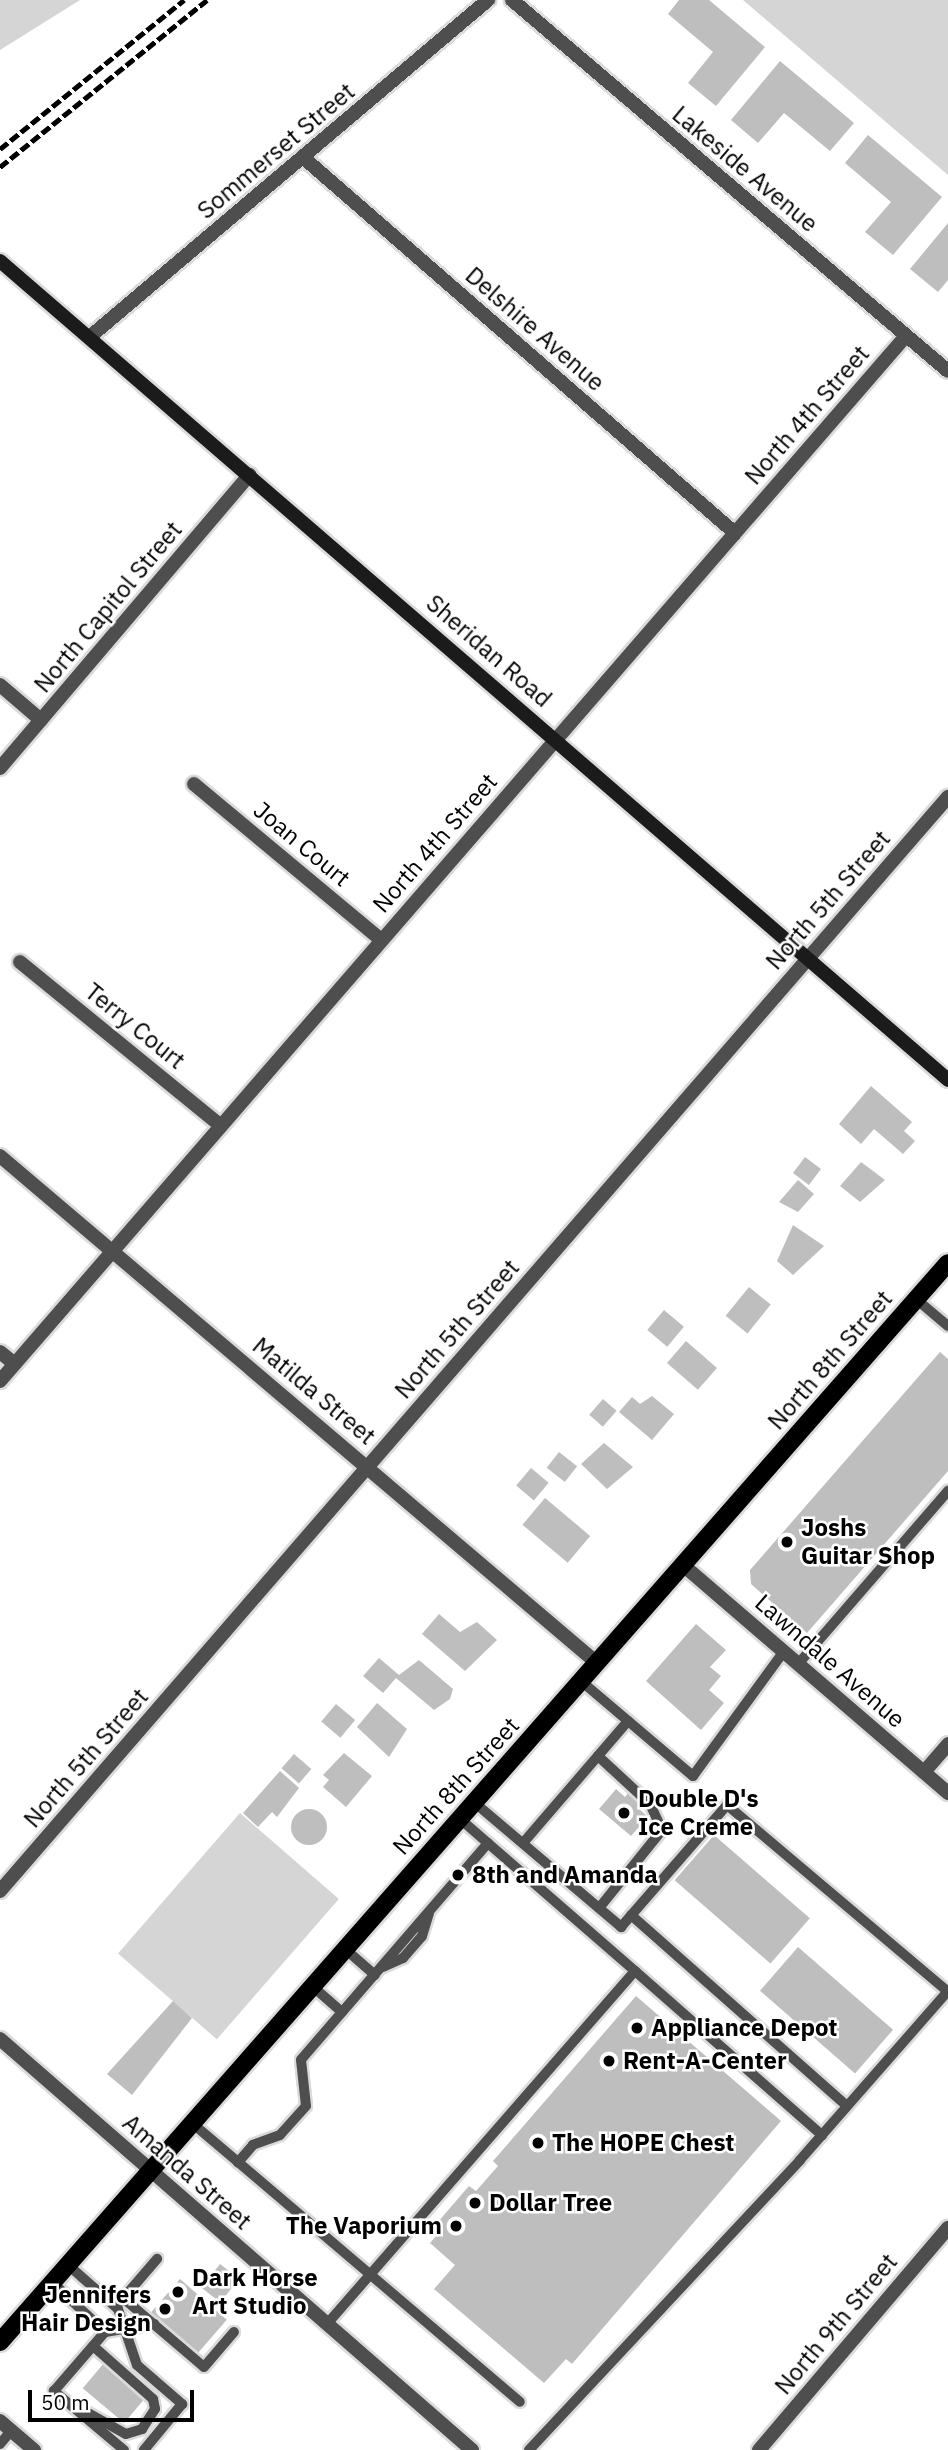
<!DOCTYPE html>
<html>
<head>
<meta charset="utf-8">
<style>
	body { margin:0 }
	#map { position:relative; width:948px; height:2450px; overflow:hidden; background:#fff; font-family:"IBM Plex Sans",sans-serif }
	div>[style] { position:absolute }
	.green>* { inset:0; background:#d5d5d5; transform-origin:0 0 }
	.building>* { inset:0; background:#bebebe; transform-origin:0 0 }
	.round { border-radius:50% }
	.roads { filter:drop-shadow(2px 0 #dbdbdb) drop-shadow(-2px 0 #dbdbdb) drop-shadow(0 2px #dbdbdb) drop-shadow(0 -2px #dbdbdb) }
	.service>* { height:10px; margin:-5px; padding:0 5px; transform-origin:5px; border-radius:5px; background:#4e4e4e }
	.minor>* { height:14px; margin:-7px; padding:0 7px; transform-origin:7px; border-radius:7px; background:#4e4e4e }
	.secondary>* { height:14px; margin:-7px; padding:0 7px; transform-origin:7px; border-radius:7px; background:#1b1b1b }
	.primary>* { height:18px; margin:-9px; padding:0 9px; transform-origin:9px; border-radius:9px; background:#000 }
	.rail>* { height:5px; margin-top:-2.5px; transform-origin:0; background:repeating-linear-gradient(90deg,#000 0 10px,transparent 0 13.5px) }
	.dots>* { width:19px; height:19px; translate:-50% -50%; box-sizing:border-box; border:4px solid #fff; border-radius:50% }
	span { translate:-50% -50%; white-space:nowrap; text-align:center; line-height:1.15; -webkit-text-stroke:5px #fff; paint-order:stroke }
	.street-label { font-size:24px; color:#000 }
	.poi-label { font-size:24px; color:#000; font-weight:700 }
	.left { translate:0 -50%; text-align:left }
	.right { translate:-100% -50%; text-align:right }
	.scale { position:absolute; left:28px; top:2390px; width:166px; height:32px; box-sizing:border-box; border:4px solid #000; border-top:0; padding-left:9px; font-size:21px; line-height:24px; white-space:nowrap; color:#000; -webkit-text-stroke:5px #fff; paint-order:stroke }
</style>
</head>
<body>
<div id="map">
	<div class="green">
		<i style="clip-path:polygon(0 0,80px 0,0 50px)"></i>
		<i style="clip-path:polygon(743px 0,948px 0,948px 175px)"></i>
		<i style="left:240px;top:1813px;width:131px;height:186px;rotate:41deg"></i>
	</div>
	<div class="building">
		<i style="clip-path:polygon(679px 0,709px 0,765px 47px,716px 106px,688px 83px,713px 52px,668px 14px)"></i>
		<i style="clip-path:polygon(780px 61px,854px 123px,830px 151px,784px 113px,758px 143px,731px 120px)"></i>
		<i style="clip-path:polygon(868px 135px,942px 197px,893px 255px,865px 232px,891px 202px,845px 163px)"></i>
		<i style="clip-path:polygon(948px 223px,948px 280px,938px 292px,910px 269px)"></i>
		<i style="clip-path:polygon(871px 1086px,912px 1122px,904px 1131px,915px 1141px,903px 1154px,874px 1129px,861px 1144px,839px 1124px)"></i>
		<i style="left:805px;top:1157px;width:20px;height:20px;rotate:37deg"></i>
		<i style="clip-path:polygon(861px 1162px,885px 1180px,860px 1202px,840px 1186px)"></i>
		<i style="clip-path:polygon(798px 1180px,814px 1194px,798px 1212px,779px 1202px)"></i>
		<i style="clip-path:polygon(793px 1225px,824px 1246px,793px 1275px,777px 1261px)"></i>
		<i style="left:749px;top:1287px;width:28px;height:37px;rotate:39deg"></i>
		<i style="left:664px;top:1310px;width:26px;height:26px;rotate:40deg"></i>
		<i style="left:686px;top:1341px;width:41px;height:29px;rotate:41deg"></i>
		<i style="clip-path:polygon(940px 1352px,948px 1359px,948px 1471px,807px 1633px,751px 1584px,750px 1570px)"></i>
		<i style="clip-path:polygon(652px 1396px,674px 1414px,652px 1440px,619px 1412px,632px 1397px,640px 1404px)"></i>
		<i style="left:603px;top:1399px;width:18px;height:21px;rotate:41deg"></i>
		<i style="clip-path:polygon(604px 1443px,633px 1467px,607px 1489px,581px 1464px)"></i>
		<i style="left:559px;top:1452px;width:23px;height:20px;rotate:38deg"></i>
		<i style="left:531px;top:1468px;width:23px;height:23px;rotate:40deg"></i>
		<i style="left:545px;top:1498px;width:59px;height:35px;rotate:40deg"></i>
		<i style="clip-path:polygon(439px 1614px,460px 1632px,477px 1622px,497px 1640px,465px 1671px,422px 1634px)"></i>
		<i style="clip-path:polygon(696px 1624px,726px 1650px,710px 1667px,721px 1676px,709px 1690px,724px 1703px,701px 1730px,646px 1681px)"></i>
		<i style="clip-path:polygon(379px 1658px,399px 1675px,419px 1660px,453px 1689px,450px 1699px,434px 1710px,396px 1678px,383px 1693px,363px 1676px)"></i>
		<i style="clip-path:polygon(377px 1703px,407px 1729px,389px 1757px,357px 1727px)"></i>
		<i style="left:336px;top:1704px;width:25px;height:23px;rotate:40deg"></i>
		<i style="clip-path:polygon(344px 1753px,372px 1776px,346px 1807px,323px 1787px,329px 1780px,323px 1775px)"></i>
		<i style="left:294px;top:1754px;width:23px;height:19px;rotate:41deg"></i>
		<i style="clip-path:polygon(280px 1771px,299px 1788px,277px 1817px,272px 1812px,258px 1827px,243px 1813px)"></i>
		<i style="clip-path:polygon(637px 1782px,649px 1792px,637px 1807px,648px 1817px,631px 1836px,599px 1809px,616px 1789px,625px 1797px)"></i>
		<i class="round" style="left:291px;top:1809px;width:36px;height:36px"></i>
		<i style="left:714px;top:1835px;width:127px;height:60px;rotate:41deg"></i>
		<i style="left:798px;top:1947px;width:126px;height:58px;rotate:41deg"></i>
		<i style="clip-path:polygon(636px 1996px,781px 2121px,572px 2364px,566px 2359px,544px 2383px,434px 2289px,455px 2265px,430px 2243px,443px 2228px,437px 2223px,469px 2186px,476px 2191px,498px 2166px,493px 2161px)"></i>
		<i style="clip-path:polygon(173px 2001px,192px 2018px,132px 2095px,107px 2074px)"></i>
		<i style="left:220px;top:2264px;width:24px;height:30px;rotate:38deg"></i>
		<i style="left:180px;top:2279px;width:62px;height:45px;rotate:41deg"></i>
		<i style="left:104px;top:2363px;width:54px;height:33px;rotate:40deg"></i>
	</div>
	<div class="roads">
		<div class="service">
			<i style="left:916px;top:1299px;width:42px;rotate:40.2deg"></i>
			<i style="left:799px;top:1663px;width:228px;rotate:-49.1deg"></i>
			<i style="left:581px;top:1681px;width:147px;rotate:40.3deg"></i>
			<i style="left:693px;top:1776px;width:155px;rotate:-53.9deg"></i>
			<i style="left:598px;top:1756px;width:71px;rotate:42.7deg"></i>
			<i style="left:650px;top:1804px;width:29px;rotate:65deg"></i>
			<i style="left:662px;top:1830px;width:100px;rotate:128.9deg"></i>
			<i style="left:475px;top:1803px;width:192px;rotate:40.3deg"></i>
			<i style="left:621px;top:1927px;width:162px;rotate:-49deg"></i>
			<i style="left:727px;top:1805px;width:289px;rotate:40.2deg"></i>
			<i style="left:488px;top:1843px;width:286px;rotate:130.8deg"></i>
			<i style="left:301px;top:2060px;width:46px;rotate:83.8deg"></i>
			<i style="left:306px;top:2106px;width:39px;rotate:132deg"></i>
			<i style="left:280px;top:2135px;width:29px;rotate:160deg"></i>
			<i style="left:253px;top:2145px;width:23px;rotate:131deg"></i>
			<i style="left:238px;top:2162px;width:370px;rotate:40.4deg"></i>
			<i style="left:523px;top:1843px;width:161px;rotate:-49.3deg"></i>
			<i style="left:631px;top:1915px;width:288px;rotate:41.5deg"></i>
			<i style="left:344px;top:1948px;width:41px;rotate:41.1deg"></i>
			<i style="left:383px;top:1967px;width:22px;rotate:-24deg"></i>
			<i style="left:403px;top:1958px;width:29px;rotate:-49deg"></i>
			<i style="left:422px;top:1936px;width:24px;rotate:-73deg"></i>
			<i style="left:635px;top:1971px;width:249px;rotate:41.3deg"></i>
			<i style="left:311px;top:1985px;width:41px;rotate:41.1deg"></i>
			<i style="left:192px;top:2123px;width:60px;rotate:40.3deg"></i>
			<i style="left:67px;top:2264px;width:68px;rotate:41.4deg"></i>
			<i style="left:118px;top:2309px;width:59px;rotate:71.3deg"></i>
			<i style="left:137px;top:2365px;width:60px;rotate:40.9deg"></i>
			<i style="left:182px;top:2404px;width:60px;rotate:129.6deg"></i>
			<i style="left:52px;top:2282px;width:73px;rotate:43.3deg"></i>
			<i style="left:123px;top:2298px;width:106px;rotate:40.4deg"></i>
			<i style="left:204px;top:2367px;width:46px;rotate:-49.4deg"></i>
			<i style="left:120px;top:2302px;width:57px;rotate:-49.3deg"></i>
			<i style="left:327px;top:2324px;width:468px;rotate:-48.9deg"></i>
			<i style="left:635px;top:1971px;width:232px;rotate:-139deg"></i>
			<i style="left:81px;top:2409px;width:51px;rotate:29.1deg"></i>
			<i style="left:126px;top:2434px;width:17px;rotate:-17deg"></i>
			<i style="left:142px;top:2429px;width:24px;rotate:-57deg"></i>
			<i style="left:155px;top:2409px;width:10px;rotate:-101deg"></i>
			<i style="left:153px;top:2399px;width:80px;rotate:-138.5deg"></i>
			<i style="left:0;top:2444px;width:17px;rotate:-50deg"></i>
			<i style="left:124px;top:2450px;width:92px;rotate:-139.9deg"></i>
			<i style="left:54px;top:2391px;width:78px;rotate:-49.2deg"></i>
			<i style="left:105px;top:2332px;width:50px;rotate:-9.3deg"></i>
			<i style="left:529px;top:2450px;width:397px;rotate:-46.9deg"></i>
			<i style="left:800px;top:2160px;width:223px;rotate:-48.8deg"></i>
		</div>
		<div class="minor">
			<i style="left:512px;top:0;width:572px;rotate:40.4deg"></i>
			<i style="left:305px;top:159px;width:570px;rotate:41.02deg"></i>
			<i style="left:92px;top:335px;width:519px;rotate:-40.23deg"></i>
			<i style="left:0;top:685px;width:54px;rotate:40.5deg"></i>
			<i style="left:0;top:768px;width:385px;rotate:-49.6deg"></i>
			<i style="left:194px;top:784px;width:244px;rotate:39.8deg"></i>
			<i style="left:20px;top:962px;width:259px;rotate:39.2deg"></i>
			<i style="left:0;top:1156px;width:783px;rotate:40.34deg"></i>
			<i style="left:0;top:1352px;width:19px;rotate:39deg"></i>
			<i style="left:0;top:1381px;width:1383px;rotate:-49.08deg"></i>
			<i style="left:683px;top:1565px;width:350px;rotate:40.7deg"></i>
			<i style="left:924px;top:1772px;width:37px;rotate:-49deg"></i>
			<i style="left:0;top:1891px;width:1448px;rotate:-49.09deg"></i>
			<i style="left:0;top:2039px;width:626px;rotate:41.05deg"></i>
			<i style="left:0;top:2421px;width:45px;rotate:40.5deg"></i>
			<i style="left:759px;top:2450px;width:292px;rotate:-49.6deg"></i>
		</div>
		<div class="secondary">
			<i style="left:0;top:261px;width:1253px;rotate:40.82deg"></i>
		</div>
		<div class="primary">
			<i style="left:0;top:2342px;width:1436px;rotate:-48.7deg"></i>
		</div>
	</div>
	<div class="rail">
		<i style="left:0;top:149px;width:237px;rotate:-39deg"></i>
		<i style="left:0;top:167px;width:266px;rotate:-38.9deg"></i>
	</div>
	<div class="dots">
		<i style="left:787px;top:1542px;background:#000"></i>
		<i style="left:624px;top:1813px;background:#000"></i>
		<i style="left:458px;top:1875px;background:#000"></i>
		<i style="left:637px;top:2028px;background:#000"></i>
		<i style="left:609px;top:2061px;background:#000"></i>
		<i style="left:538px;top:2143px;background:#000"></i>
		<i style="left:475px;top:2203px;background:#000"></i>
		<i style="left:456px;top:2226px;background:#000"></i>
		<i style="left:178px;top:2292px;background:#000"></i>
		<i style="left:165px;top:2309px;background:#000"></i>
	</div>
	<div class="street-label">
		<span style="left:276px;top:151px;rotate:-40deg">Sommerset Street</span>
		<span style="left:745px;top:169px;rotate:40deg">Lakeside Avenue</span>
		<span style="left:535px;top:329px;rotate:41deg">Delshire Avenue</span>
		<span style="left:807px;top:415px;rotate:-49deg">North 4th Street</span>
		<span style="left:108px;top:607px;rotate:-50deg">North Capitol Street</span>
		<span style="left:489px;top:651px;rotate:41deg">Sheridan Road</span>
		<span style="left:435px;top:843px;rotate:-49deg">North 4th Street</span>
		<span style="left:302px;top:844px;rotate:40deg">Joan Court</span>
		<span style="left:828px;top:900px;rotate:-49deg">North 5th Street</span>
		<span style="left:135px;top:1026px;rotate:39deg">Terry Court</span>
		<span style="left:457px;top:1329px;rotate:-49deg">North 5th Street</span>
		<span style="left:830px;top:1360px;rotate:-49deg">North 8th Street</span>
		<span style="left:314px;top:1391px;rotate:40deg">Matilda Street</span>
		<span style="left:830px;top:1661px;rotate:41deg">Lawndale Avenue</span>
		<span style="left:86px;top:1758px;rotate:-49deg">North 5th Street</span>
		<span style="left:456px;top:1786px;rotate:-48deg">North 8th Street</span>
		<span style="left:187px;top:2172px;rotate:41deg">Amanda Street</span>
		<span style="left:836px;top:2324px;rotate:-50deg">North 9th Street</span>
	</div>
	<div class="poi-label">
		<span class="left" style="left:801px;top:1542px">Joshs<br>Guitar Shop</span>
		<span class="left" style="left:638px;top:1813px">Double D's<br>Ice Creme</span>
		<span class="left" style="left:472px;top:1875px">8th and Amanda</span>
		<span class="left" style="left:651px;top:2028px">Appliance Depot</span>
		<span class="left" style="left:623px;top:2061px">Rent-A-Center</span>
		<span class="left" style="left:552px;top:2143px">The HOPE Chest</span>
		<span class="left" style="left:489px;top:2203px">Dollar Tree</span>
		<span class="right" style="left:442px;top:2226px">The Vaporium</span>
		<span class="left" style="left:192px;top:2292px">Dark Horse<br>Art Studio</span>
		<span class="right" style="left:151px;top:2309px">Jennifers<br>Hair Design</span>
	</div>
	<div class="scale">50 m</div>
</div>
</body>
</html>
